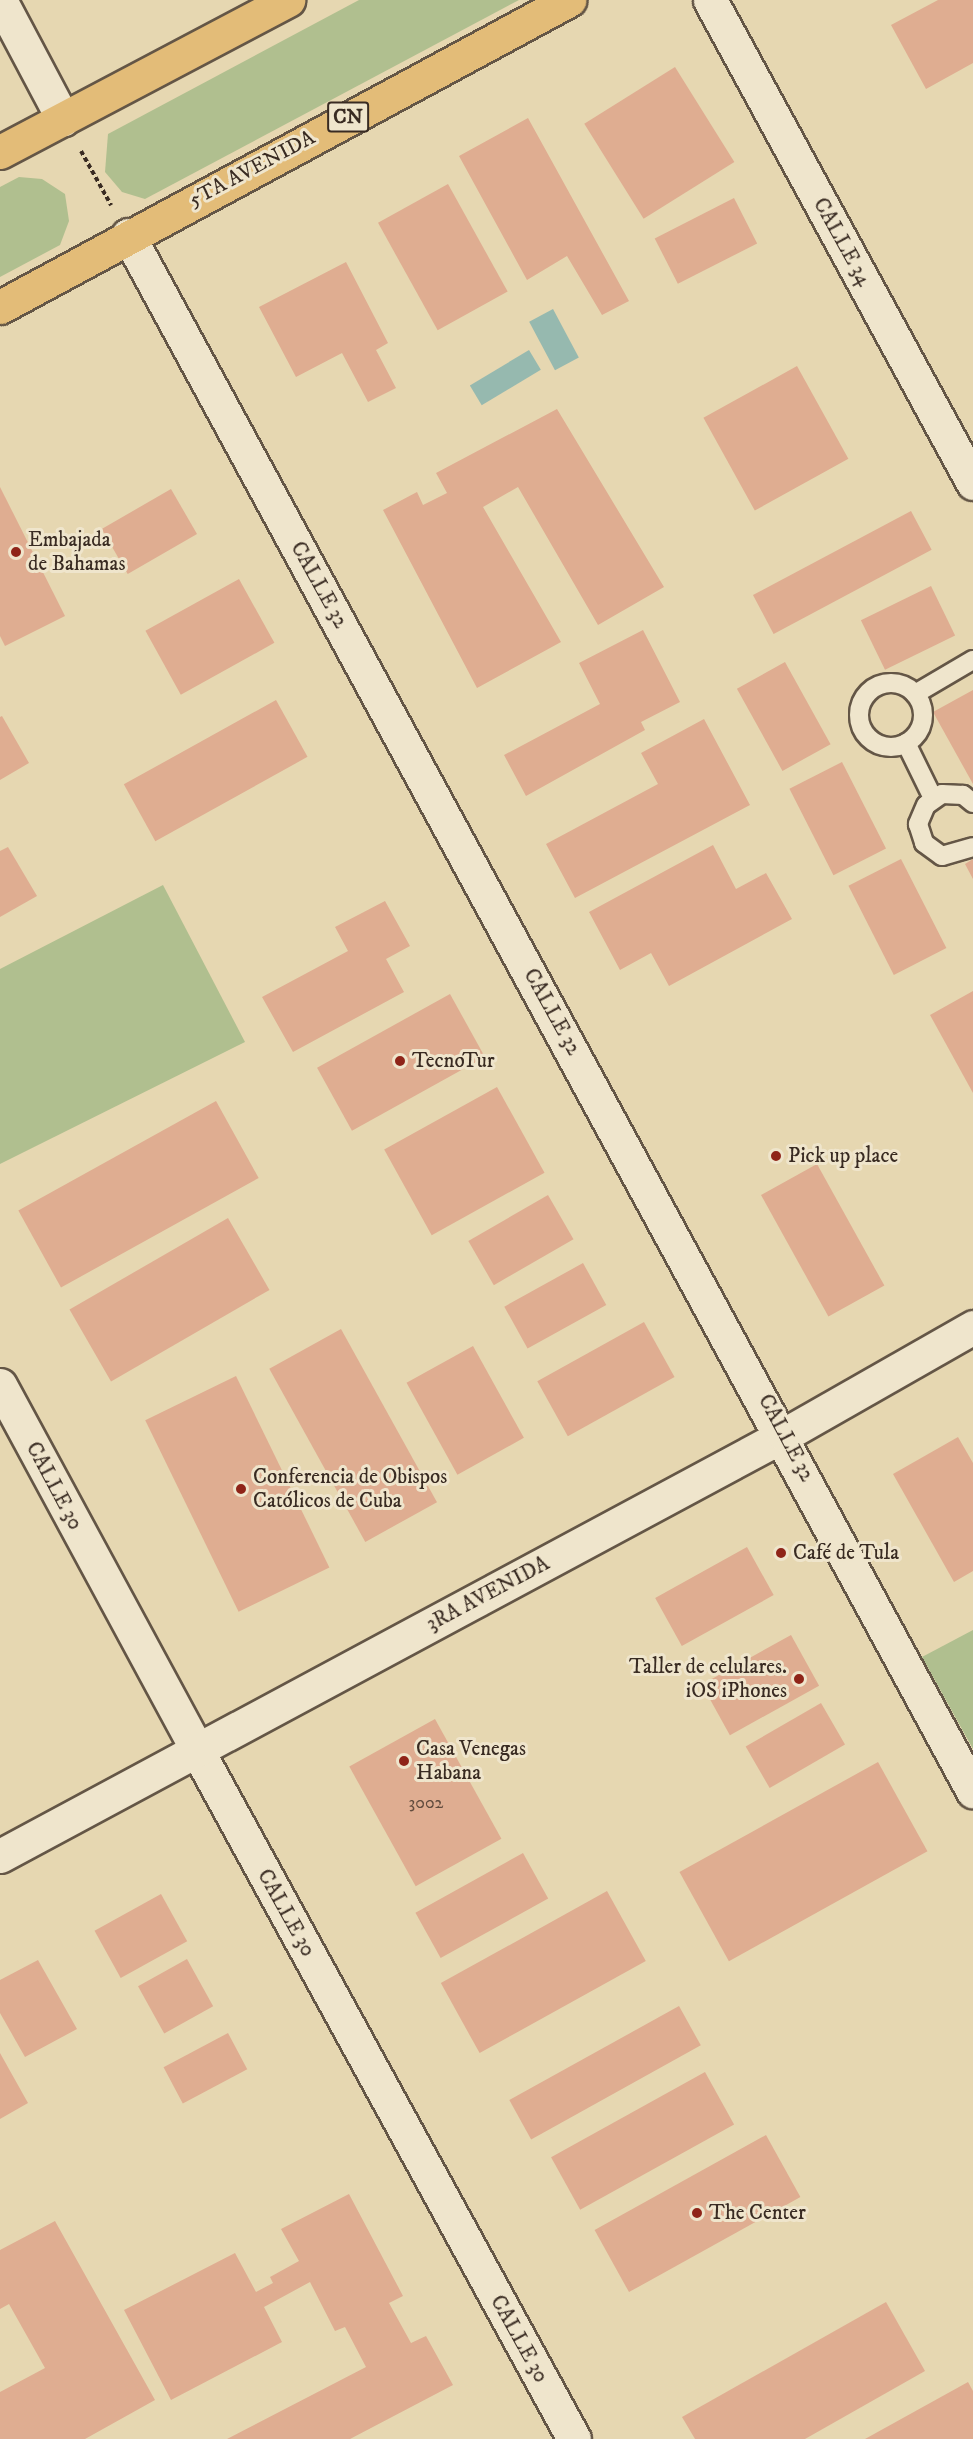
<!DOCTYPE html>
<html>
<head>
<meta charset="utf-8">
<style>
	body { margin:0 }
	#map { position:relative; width:973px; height:2439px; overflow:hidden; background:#e6d7b1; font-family:"IM FELL DW Pica",serif }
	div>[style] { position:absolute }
	.green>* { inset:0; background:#b0bf8f }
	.water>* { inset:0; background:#96b9af; transform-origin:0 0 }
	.building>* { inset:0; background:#dfad91; transform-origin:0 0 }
	.path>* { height:4px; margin-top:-2px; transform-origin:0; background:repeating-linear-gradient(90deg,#392b22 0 4.5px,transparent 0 7.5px) }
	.roads { filter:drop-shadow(2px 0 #645646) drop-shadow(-2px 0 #645646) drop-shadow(0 2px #645646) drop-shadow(0 -2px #645646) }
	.service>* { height:18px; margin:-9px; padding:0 9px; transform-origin:9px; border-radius:9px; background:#efe5cc }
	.service>.ring { margin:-9px; padding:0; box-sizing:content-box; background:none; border:18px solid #efe5cc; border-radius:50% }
	.minor>* { height:33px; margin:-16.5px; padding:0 16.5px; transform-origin:16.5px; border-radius:16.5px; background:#efe5cc }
	.tertiary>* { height:33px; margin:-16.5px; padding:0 16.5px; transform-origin:16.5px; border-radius:16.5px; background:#efe5cc }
	.secondary>* { height:33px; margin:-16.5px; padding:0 16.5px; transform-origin:16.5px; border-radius:16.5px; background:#efe5cc }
	.trunk>* { height:33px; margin:-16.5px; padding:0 16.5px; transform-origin:16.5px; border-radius:16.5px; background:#e3bc78 }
	.dots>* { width:16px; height:16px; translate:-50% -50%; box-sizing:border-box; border:3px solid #efe5cc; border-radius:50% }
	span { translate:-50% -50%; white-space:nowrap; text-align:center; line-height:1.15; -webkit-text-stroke:6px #efe5cc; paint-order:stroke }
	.number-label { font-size:18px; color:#624c3e }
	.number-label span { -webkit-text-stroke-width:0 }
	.shield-label span { padding:2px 4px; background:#efe5cc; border:2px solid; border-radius:4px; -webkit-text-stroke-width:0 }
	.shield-label { font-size:20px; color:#392b22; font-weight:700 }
	.street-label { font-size:21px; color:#392b22 }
	.poi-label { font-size:21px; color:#392b22 }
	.left { translate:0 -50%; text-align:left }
	.right { translate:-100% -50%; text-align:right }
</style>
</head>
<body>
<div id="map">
	<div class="green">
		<i style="clip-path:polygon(359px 0,519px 0,145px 199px,122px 192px,105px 172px,108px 134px)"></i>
		<i style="clip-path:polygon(19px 177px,42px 179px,65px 194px,69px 221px,60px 245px,0 277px,0 187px)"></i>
		<i style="clip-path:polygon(163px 885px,245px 1042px,0 1164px,0 969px)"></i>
		<i style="clip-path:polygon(973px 1630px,973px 1749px,922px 1657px)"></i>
	</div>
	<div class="water">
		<i style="left:553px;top:309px;width:55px;height:27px;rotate:62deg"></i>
		<i style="left:529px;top:350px;width:23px;height:69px;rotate:59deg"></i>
	</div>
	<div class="building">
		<i style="clip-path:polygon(938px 0,973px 0,973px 63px,926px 89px,891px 25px)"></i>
		<i style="left:675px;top:67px;width:112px;height:107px;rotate:58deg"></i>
		<i style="clip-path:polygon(528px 118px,629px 301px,602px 315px,567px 256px,527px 280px,459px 156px)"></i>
		<i style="left:448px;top:184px;width:123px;height:80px;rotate:61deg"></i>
		<i style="left:734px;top:198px;width:51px;height:89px;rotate:63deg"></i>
		<i style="clip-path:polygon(346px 262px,388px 343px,376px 350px,396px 388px,368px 402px,342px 353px,296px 377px,259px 307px)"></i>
		<i style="left:797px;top:366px;width:106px;height:107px;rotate:61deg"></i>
		<i style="clip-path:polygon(557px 409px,664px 587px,598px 625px,518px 487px,483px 507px,561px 642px,477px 688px,383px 510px,417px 492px,423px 505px,447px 493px,436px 473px)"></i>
		<i style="clip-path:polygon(0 487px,65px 616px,5px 646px,0 636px)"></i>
		<i style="left:171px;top:489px;width:52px;height:80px;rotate:60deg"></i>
		<i style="left:911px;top:511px;width:44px;height:179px;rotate:62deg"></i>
		<i style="left:239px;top:579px;width:73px;height:107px;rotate:61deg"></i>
		<i style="left:931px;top:586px;width:55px;height:78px;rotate:64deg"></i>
		<i style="clip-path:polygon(643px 630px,680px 702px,641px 722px,645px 730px,526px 796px,504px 755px,600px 704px,579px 663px)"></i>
		<i style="left:785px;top:662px;width:94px;height:55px;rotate:61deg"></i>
		<i style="clip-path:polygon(973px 690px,973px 784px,933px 712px)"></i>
		<i style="left:276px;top:700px;width:65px;height:174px;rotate:61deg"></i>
		<i style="clip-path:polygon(2px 716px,29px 763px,0 780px,0 717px)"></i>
		<i style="clip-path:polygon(704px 719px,750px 805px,575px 898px,546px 844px,658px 784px,641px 753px)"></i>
		<i style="left:842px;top:762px;width:97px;height:59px;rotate:63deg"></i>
		<i style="clip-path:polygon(713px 845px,736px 889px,766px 873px,792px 919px,669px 986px,651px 953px,620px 970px,589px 912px)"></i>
		<i style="clip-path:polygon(8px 847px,37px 896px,0 917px,0 851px)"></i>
		<i style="left:901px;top:859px;width:100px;height:59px;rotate:63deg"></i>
		<i style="clip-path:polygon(973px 859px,973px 879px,965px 864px)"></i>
		<i style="clip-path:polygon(385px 901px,410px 946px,386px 959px,404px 992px,293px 1052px,262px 997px,348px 951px,335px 927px)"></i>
		<i style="clip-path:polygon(973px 991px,973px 1093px,930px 1015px)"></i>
		<i style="left:450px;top:994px;width:72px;height:152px;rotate:61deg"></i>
		<i style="left:497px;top:1087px;width:98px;height:129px;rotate:61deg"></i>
		<i style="left:216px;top:1101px;width:88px;height:226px;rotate:61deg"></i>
		<i style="left:817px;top:1164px;width:139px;height:64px;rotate:61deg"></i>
		<i style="left:548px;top:1195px;width:51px;height:92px;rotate:60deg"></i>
		<i style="left:228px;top:1218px;width:83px;height:183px;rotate:60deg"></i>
		<i style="left:583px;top:1263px;width:48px;height:90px;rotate:61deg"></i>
		<i style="left:644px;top:1322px;width:63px;height:122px;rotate:61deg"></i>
		<i style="left:341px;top:1329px;width:198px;height:82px;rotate:61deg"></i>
		<i style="left:473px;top:1346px;width:105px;height:76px;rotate:61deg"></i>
		<i style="left:236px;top:1376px;width:213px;height:101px;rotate:64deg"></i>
		<i style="clip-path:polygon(958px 1437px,973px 1463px,973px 1571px,954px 1582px,893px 1474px)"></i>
		<i style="left:747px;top:1547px;width:55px;height:105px;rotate:61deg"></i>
		<i style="left:791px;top:1635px;width:58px;height:102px;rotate:61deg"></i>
		<i style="left:821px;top:1703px;width:48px;height:87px;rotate:60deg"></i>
		<i style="left:435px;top:1719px;width:137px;height:98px;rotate:61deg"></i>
		<i style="left:878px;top:1762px;width:102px;height:227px;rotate:61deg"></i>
		<i style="left:523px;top:1853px;width:52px;height:123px;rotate:61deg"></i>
		<i style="left:607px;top:1891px;width:80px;height:190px;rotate:61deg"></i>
		<i style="left:161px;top:1894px;width:54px;height:76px;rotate:61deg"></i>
		<i style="left:187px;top:1959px;width:54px;height:56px;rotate:61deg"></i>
		<i style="clip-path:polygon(38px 1960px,77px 2029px,25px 2057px,0 2013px,0 1980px)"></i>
		<i style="left:679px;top:2006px;width:45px;height:194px;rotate:61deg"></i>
		<i style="left:228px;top:2033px;width:41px;height:73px;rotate:62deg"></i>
		<i style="clip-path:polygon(0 2053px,28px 2103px,0 2119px)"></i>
		<i style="left:705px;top:2072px;width:60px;height:176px;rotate:61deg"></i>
		<i style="left:766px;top:2135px;width:71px;height:196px;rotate:61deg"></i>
		<i style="clip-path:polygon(349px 2194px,403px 2296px,389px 2303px,411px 2343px,426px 2336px,453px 2385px,350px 2439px,227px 2439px,366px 2367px,345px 2327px,335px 2331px,310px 2282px,264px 2307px,282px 2342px,171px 2400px,124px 2310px,235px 2253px,256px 2292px,273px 2283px,270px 2277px,299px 2261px,281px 2229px)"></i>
		<i style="clip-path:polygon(55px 2221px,155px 2400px,85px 2439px,0 2439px,0 2392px,45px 2368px,9px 2304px,0 2309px,0 2250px)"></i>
		<i style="clip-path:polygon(886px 2302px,925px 2371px,805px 2439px,695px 2439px,682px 2417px)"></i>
		<i style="clip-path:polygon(968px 2382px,973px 2391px,973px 2439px,865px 2439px)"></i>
	</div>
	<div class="path">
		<i style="left:81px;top:151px;width:62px;rotate:60.9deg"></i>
	</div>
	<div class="roads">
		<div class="service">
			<i class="ring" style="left:859px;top:683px;width:46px;height:46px"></i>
			<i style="left:915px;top:694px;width:67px;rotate:-30.4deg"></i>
			<i style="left:906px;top:743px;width:61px;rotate:63.9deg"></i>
			<i style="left:973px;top:803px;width:13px;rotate:-141deg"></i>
			<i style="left:963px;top:795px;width:21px;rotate:-177deg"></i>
			<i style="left:942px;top:794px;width:19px;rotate:145deg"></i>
			<i style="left:926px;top:805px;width:21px;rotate:113deg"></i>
			<i style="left:918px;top:824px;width:20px;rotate:72deg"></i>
			<i style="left:924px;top:843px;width:22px;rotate:36deg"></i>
			<i style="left:942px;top:856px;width:32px;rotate:-16deg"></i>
		</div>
		<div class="minor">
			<i style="left:0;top:0;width:135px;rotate:62.1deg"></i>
			<i style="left:710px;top:0;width:550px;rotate:61.43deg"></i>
			<i style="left:128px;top:235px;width:1771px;rotate:61.5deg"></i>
		</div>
		<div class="tertiary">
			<i style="left:197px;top:1750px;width:785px;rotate:61.31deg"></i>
		</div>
		<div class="secondary">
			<i style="left:0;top:1385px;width:415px;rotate:61.6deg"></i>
			<i style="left:0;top:1856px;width:890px;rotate:-28.24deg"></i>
			<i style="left:784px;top:1435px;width:218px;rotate:-29.7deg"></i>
		</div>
		<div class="trunk">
			<i style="left:0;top:152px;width:326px;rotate:-27.8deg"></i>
			<i style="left:0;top:307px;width:647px;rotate:-28.35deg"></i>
		</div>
	</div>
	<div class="dots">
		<i style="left:16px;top:552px;background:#8f2418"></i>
		<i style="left:400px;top:1061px;background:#8f2418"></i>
		<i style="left:776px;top:1156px;background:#8f2418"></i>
		<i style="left:241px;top:1489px;background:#8f2418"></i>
		<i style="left:781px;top:1553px;background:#8f2418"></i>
		<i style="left:799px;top:1679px;background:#8f2418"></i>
		<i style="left:404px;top:1761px;background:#8f2418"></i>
		<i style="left:697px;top:2213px;background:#8f2418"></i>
	</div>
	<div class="number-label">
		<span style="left:426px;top:1803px">3002</span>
	</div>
	<div class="shield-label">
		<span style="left:348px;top:117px">CN</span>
	</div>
	<div class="street-label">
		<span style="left:252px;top:169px;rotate:-28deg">5TA AVENIDA</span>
		<span style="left:842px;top:242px;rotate:61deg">CALLE 34</span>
		<span style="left:319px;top:585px;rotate:61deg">CALLE 32</span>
		<span style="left:552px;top:1012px;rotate:61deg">CALLE 32</span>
		<span style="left:786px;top:1438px;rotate:62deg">CALLE 32</span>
		<span style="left:54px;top:1486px;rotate:62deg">CALLE 30</span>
		<span style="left:488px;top:1594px;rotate:-28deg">3RA AVENIDA</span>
		<span style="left:286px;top:1913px;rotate:61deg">CALLE 30</span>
		<span style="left:519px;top:2339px;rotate:61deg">CALLE 30</span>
	</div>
	<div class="poi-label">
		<span class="left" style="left:28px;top:552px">Embajada<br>de Bahamas</span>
		<span class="left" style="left:412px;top:1061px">TecnoTur</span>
		<span class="left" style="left:788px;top:1156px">Pick up place</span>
		<span class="left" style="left:253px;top:1489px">Conferencia de Obispos<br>Católicos de Cuba</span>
		<span class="left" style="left:793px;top:1553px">Café de Tula</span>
		<span class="right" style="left:787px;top:1679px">Taller de celulares.<br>iOS iPhones</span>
		<span class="left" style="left:416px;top:1761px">Casa Venegas<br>Habana</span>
		<span class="left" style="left:709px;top:2213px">The Center</span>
	</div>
</div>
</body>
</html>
